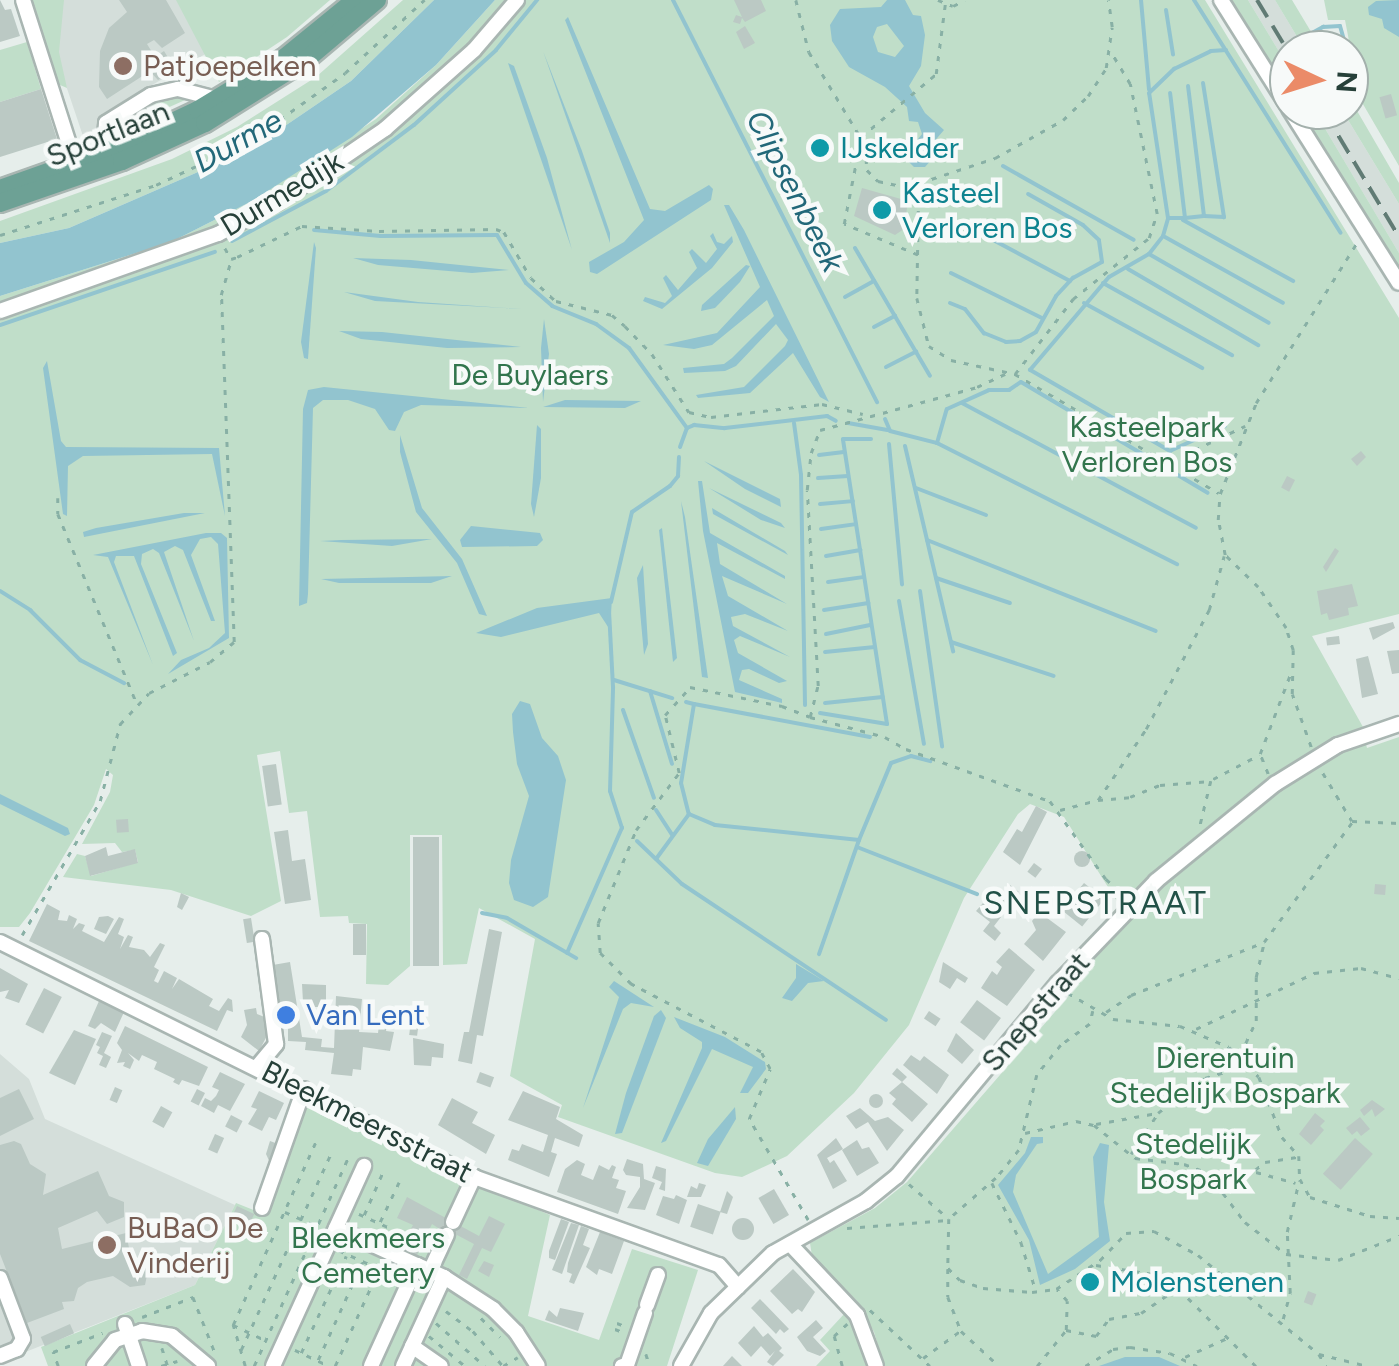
<!DOCTYPE html>
<html>
<head>
<meta charset="utf-8">
<style>
	body { margin:0 }
	#map { position:relative; width:1399px; height:1366px; overflow:hidden; background:#e6eeeb; font-family:Figtree,sans-serif }
	div>[style] { position:absolute }
	.built>* { inset:0; background:#d4deda }
	.green>* { inset:0; background:#c0dec9 }
	.water>* { inset:0; background:#92c4cf }
	.stream>* { height:4px; margin:-2px; padding:0 2px; transform-origin:2px; border-radius:2px; background:#92c4cf }
	.building>* { inset:0; background:#bbc9c4; transform-origin:0 0 }
	.round { border-radius:50% }
	.path>* { height:2.5px; margin-top:-1.25px; transform-origin:0; background:repeating-linear-gradient(90deg,#88b0a5 0 5px,transparent 0 13px) }
	.roads { filter:drop-shadow(2px 0 #a9b6b2) drop-shadow(-2px 0 #a9b6b2) drop-shadow(0 2px #a9b6b2) drop-shadow(0 -2px #a9b6b2) }
	.minor>* { height:14px; margin:-7px; padding:0 7px; transform-origin:7px; border-radius:7px; background:#fff }
	.major>* { height:18px; margin:-9px; padding:0 9px; transform-origin:9px; border-radius:9px; background:#6da195 }
	.rail>* { height:4px; margin-top:-2px; transform-origin:0; background:repeating-linear-gradient(90deg,#607b74 0 20px,transparent 0 30px) }
	.dots>* { width:28px; height:28px; translate:-50% -50%; box-sizing:border-box; border:5px solid #f7faf9; border-radius:50% }
	span { translate:-50% -50%; white-space:nowrap; text-align:center; line-height:1.15; -webkit-text-stroke:9px #f7faf9; paint-order:stroke }
	.education-label { font-size:30px; color:#785e54 }
	.left { translate:0 -50%; text-align:left }
	.street-label { font-size:30px; color:#264039 }
	.culture-label { font-size:30px; color:#0d838f }
	.park-label { font-size:30px; color:#32754d }
	.shop-label { font-size:30px; color:#366cbe }
	.water-label { font-size:32px; color:#226879; font-style:italic }
	.neighbourhood-label { font-size:32px; color:#225147; letter-spacing:2.5px }
	.north { position:absolute; left:1269px; top:30px; width:100px; height:100px; box-sizing:border-box; background:#f7faf9; border:2px solid #a3b0ac; border-radius:50%; rotate:94deg; font-size:28px; font-weight:700; line-height:40px; text-align:center; color:#264039 }
	.north::after { content:''; display:block; margin:auto; width:35px; height:45px; background:#eb8b68; clip-path:polygon(50% 0,100% 100%,50% 72%,0 100%) }
</style>
</head>
<body>
<div id="map">
	<div class="built">
		<i style="clip-path:polygon(46px 0,246px 0,207px 53px,111px 109px,100px 118px,95px 138px,85px 142px,47px 29px)"></i>
		<i style="clip-path:polygon(1248px 0,1275px 0,1305px 50px,1289px 50px,1289px 68px)"></i>
		<i style="clip-path:polygon(1314px 110px,1342px 110px,1399px 204px,1399px 253px)"></i>
		<i style="clip-path:polygon(0 1054px,29px 1079px,45px 1119px,235px 1205px,195px 1285px,0 1362px)"></i>
	</div>
	<div class="green">
		<i style="clip-path:polygon(27px 0,64px 0,59px 52px,67px 88px,53px 82px,54px 72px,50px 73px)"></i>
		<i style="clip-path:polygon(176px 0,330px 0,287px 37px,219px 82px)"></i>
		<i style="clip-path:polygon(403px 0,434px 0,351px 81px,251px 149px,69px 228px,0 243px,0 221px,172px 159px,237px 127px,316px 77px)"></i>
		<i style="clip-path:polygon(495px 0,1205px 0,1399px 318px,1399px 614px,1312px 636px,1363px 727px,1265px 783px,1118px 903px,1064px 817px,1030px 804px,1018px 814px,964px 898px,909px 1025px,854px 1093px,787px 1156px,742px 1177px,715px 1173px,558px 1117px,562px 1105px,510px 1076px,535px 939px,479px 908px,467px 964px,443px 965px,442px 835px,410px 835px,410px 966px,388px 985px,366px 984px,367px 924px,349px 923px,348px 916px,320px 917px,307px 811px,289px 813px,280px 751px,257px 755px,281px 901px,251px 916px,171px 890px,63px 877px,77px 854px,85px 856px,91px 876px,138px 862px,135px 850px,122px 852px,115px 843px,82px 844px,110px 792px,113px 775px,106px 769px,94px 805px,30px 913px,19px 927px,0 927px,0 296px,171px 242px,252px 201px,376px 119px,436px 65px)"></i>
		<i style="clip-path:polygon(1229px 0,1248px 0,1289px 68px,1289px 97px)"></i>
		<i style="clip-path:polygon(1275px 0,1292px 0,1322px 50px,1305px 50px)"></i>
		<i style="clip-path:polygon(1324px 0,1399px 0,1399px 166px,1360px 99px,1345px 20px,1328px 20px)"></i>
		<i style="clip-path:polygon(27px 42px,41px 89px,0 102px,0 50px)"></i>
		<i style="clip-path:polygon(162px 96px,194px 96px,107px 135px,108px 129px)"></i>
		<i style="clip-path:polygon(1349px 97px,1399px 183px,1399px 204px,1342px 110px,1349px 110px)"></i>
		<i style="clip-path:polygon(1297px 110px,1314px 110px,1399px 253px,1399px 274px)"></i>
		<i style="clip-path:polygon(1399px 737px,1399px 1366px,884px 1366px,874px 1332px,857px 1301px,812px 1256px,810px 1243px,875px 1208px,907px 1182px,1067px 998px,1080px 978px,1080px 970px,1130px 914px,1197px 853px,1306px 771px,1365px 740px,1367px 748px)"></i>
		<i style="clip-path:polygon(305px 1101px,424px 1160px,550px 1215px,528px 1316px,599px 1340px,632px 1249px,698px 1270px,667px 1366px,48px 1366px,41px 1347px,195px 1285px,236px 1203px,266px 1215px)"></i>
		<i style="clip-path:polygon(845px 1313px,855px 1326px,869px 1366px,816px 1366px,830px 1351px,820px 1340px)"></i>
	</div>
	<div class="water">
		<i style="clip-path:polygon(434px 0,495px 0,436px 65px,352px 137px,252px 201px,171px 242px,0 296px,0 243px,69px 228px,251px 149px,351px 81px)"></i>
		<i style="clip-path:polygon(evenodd,887px 0,905px 0,913px 15px,921px 16px,925px 35px,921px 66px,909px 86px,925px 113px,944px 130px,932px 144px,933px 158px,925px 167px,914px 167px,904px 157px,922px 134px,918px 122px,909px 121px,907px 107px,885px 87px,849px 67px,832px 41px,830px 25px,840px 9px,881px 7px,887px 0,887px 24px,904px 46px,895px 57px,878px 52px,873px 37px,877px 27px,887px 24px)"></i>
		<i style="clip-path:polygon(1399px 0,1399px 37px,1384px 28px,1382px 19px,1369px 15px,1368px 7px,1376px 1px)"></i>
		<i style="clip-path:polygon(568px 17px,650px 209px,665px 211px,709px 185px,713px 189px,711px 200px,597px 274px,590px 272px,589px 262px,624px 242px,644px 220px,565px 20px)"></i>
		<i style="clip-path:polygon(543px 51px,582px 151px,610px 233px,610px 243px)"></i>
		<i style="clip-path:polygon(508px 63px,514px 66px,547px 158px,572px 250px)"></i>
		<i style="clip-path:polygon(724px 205px,729px 205px,744px 230px,829px 402px,820px 397px,793px 353px,750px 393px,698px 398px,696px 395px,744px 387px,785px 346px,788px 340px,776px 324px,736px 366px,725px 371px,684px 373px,683px 368px,724px 364px,732px 358px,774px 316px,767px 300px,712px 345px,694px 349px,663px 345px,717px 333px,760px 287px)"></i>
		<i style="clip-path:polygon(713px 233px,717px 242px,724px 244px,732px 236px,733px 242px,712px 268px,662px 309px,643px 301px,645px 297px,665px 303px,672px 296px,663px 278px,666px 275px,678px 290px,697px 268px,689px 252px,692px 249px,706px 263px,717px 249px,710px 236px)"></i>
		<i style="clip-path:polygon(314px 242px,316px 248px,308px 359px,304px 358px,301px 342px)"></i>
		<i style="clip-path:polygon(353px 258px,411px 260px,509px 270px,472px 273px,378px 265px)"></i>
		<i style="clip-path:polygon(746px 265px,750px 266px,740px 282px,715px 308px,701px 311px,702px 305px)"></i>
		<i style="clip-path:polygon(344px 292px,418px 302px,522px 309px,375px 301px)"></i>
		<i style="clip-path:polygon(544px 319px,549px 354px,543px 402px,541px 348px)"></i>
		<i style="clip-path:polygon(339px 331px,382px 332px,521px 347px,447px 348px,361px 339px)"></i>
		<i style="clip-path:polygon(47px 361px,61px 441px,66px 447px,219px 448px,225px 516px,212px 454px,83px 456px,68px 466px,67px 516px,63px 514px,43px 368px)"></i>
		<i style="clip-path:polygon(324px 387px,529px 408px,421px 405px,404px 412px,395px 431px,389px 430px,375px 409px,348px 400px,323px 400px,313px 408px,308px 594px,307px 603px,299px 606px,303px 409px,308px 390px)"></i>
		<i style="clip-path:polygon(565px 400px,641px 401px,625px 408px,543px 407px)"></i>
		<i style="clip-path:polygon(537px 425px,541px 429px,541px 478px,534px 517px,531px 504px)"></i>
		<i style="clip-path:polygon(400px 435px,422px 508px,462px 559px,487px 616px,479px 614px,457px 563px,416px 512px,400px 452px)"></i>
		<i style="clip-path:polygon(704px 461px,780px 499px,781px 507px,745px 489px)"></i>
		<i style="clip-path:polygon(698px 481px,702px 481px,710px 533px,785px 576px,785px 579px,717px 543px,720px 564px,787px 604px,722px 576px,728px 596px,788px 631px,745px 614px,731px 617px,733px 626px,790px 657px,740px 636px,734px 640px,738px 653px,787px 681px,779px 683px,749px 669px,742px 670px,739px 680px,782px 699px,782px 703px,735px 692px,703px 531px)"></i>
		<i style="clip-path:polygon(709px 488px,781px 523px,785px 528px,761px 520px)"></i>
		<i style="clip-path:polygon(681px 501px,685px 517px,708px 678px,702px 677px)"></i>
		<i style="clip-path:polygon(712px 508px,785px 551px,788px 555px,713px 514px)"></i>
		<i style="clip-path:polygon(184px 513px,205px 513px,84px 537px,83px 532px,96px 528px)"></i>
		<i style="clip-path:polygon(471px 526px,540px 533px,543px 540px,537px 546px,462px 547px,460px 540px)"></i>
		<i style="clip-path:polygon(662px 528px,677px 658px,673px 662px,659px 530px)"></i>
		<i style="clip-path:polygon(206px 533px,221px 533px,227px 538px,229px 638px,168px 674px,181px 660px,209px 648px,225px 633px,218px 544px,211px 537px,200px 539px,191px 555px,215px 621px,211px 621px,183px 550px,175px 546px,164px 552px,194px 641px,159px 553px,153px 549px,142px 554px,141px 564px,177px 653px,173px 656px,134px 556px,116px 556px,114px 562px,153px 665px,108px 557px,93px 555px)"></i>
		<i style="clip-path:polygon(432px 539px,392px 546px,320px 541px,341px 540px)"></i>
		<i style="clip-path:polygon(643px 565px,648px 644px,644px 655px,637px 578px)"></i>
		<i style="clip-path:polygon(452px 576px,431px 583px,339px 583px,321px 579px)"></i>
		<i style="clip-path:polygon(612px 598px,610px 630px,599px 613px,501px 637px,476px 633px,537px 608px)"></i>
		<i style="clip-path:polygon(520px 701px,530px 704px,542px 738px,558px 756px,566px 780px,548px 897px,533px 907px,514px 900px,509px 883px,511px 860px,529px 796px,517px 764px,513px 732px,512px 714px)"></i>
		<i style="clip-path:polygon(0 794px,68px 828px,70px 834px,65px 836px,0 804px)"></i>
		<i style="clip-path:polygon(796px 964px,824px 981px,808px 983px,792px 1001px,782px 998px,796px 978px)"></i>
		<i style="clip-path:polygon(614px 981px,654px 1007px,631px 1003px,623px 1009px,583px 1108px,619px 997px,609px 987px)"></i>
		<i style="clip-path:polygon(661px 1010px,666px 1018px,622px 1133px,615px 1134px,626px 1093px,654px 1016px)"></i>
		<i style="clip-path:polygon(674px 1017px,725px 1037px,765px 1062px,766px 1069px,748px 1093px,740px 1093px,753px 1067px,712px 1049px,666px 1141px,661px 1143px,702px 1048px,702px 1042px,680px 1028px)"></i>
		<i style="clip-path:polygon(735px 1107px,736px 1119px,708px 1166px,697px 1163px,708px 1139px)"></i>
		<i style="clip-path:polygon(1031px 1137px,1043px 1137px,1043px 1143px,1037px 1144px,1016px 1175px,1013px 1192px,1048px 1274px,1099px 1237px,1093px 1157px,1100px 1143px,1109px 1145px,1104px 1202px,1110px 1241px,1075px 1269px,1040px 1285px,1029px 1240px,998px 1185px,1025px 1153px)"></i>
		<i style="clip-path:polygon(1125px 1357px,1159px 1357px,1180px 1366px,1099px 1366px)"></i>
	</div>
	<div class="stream">
		<i style="left:673px;top:0;width:451px;rotate:63.1deg"></i>
		<i style="left:1141px;top:0;width:90px;rotate:84.9deg"></i>
		<i style="left:1194px;top:0;width:275px;rotate:57.8deg"></i>
		<i style="left:1166px;top:10px;width:45px;rotate:81deg"></i>
		<i style="left:1312px;top:33px;width:13px;rotate:-29deg"></i>
		<i style="left:1323px;top:27px;width:17px;rotate:-3deg"></i>
		<i style="left:1340px;top:26px;width:25px;rotate:74deg"></i>
		<i style="left:1203px;top:83px;width:136px;rotate:81.1deg"></i>
		<i style="left:1224px;top:217px;width:20px;rotate:-177deg"></i>
		<i style="left:1003px;top:166px;width:150px;rotate:29.5deg"></i>
		<i style="left:1168px;top:218px;width:17px"></i>
		<i style="left:1185px;top:218px;width:126px;rotate:-96.8deg"></i>
		<i style="left:1185px;top:218px;width:19px;rotate:-6deg"></i>
		<i style="left:1204px;top:216px;width:131px;rotate:-97deg"></i>
		<i style="left:1183px;top:220px;width:126px;rotate:29deg"></i>
		<i style="left:314px;top:230px;width:67px;rotate:5.1deg"></i>
		<i style="left:381px;top:236px;width:116px;rotate:-0.5deg"></i>
		<i style="left:497px;top:235px;width:56px;rotate:58.9deg"></i>
		<i style="left:526px;top:283px;width:35px;rotate:41deg"></i>
		<i style="left:552px;top:306px;width:48px;rotate:22.2deg"></i>
		<i style="left:596px;top:324px;width:41px;rotate:36deg"></i>
		<i style="left:629px;top:348px;width:99px;rotate:54.1deg"></i>
		<i style="left:1165px;top:237px;width:135px;rotate:29.2deg"></i>
		<i style="left:232px;top:241px;width:106px;rotate:-28deg"></i>
		<i style="left:326px;top:191px;width:110px;rotate:-36.9deg"></i>
		<i style="left:414px;top:125px;width:111px;rotate:-42.4deg"></i>
		<i style="left:496px;top:50px;width:65px;rotate:-50.6deg"></i>
		<i style="left:995px;top:241px;width:85px;rotate:28.1deg"></i>
		<i style="left:855px;top:248px;width:148px;rotate:59.6deg"></i>
		<i style="left:1149px;top:254px;width:138px;rotate:29.9deg"></i>
		<i style="left:1128px;top:269px;width:151px;rotate:30.3deg"></i>
		<i style="left:951px;top:273px;width:102px;rotate:26.3deg"></i>
		<i style="left:1103px;top:283px;width:148px;rotate:29.2deg"></i>
		<i style="left:845px;top:297px;width:33px;rotate:-29deg"></i>
		<i style="left:950px;top:303px;width:16px;rotate:22deg"></i>
		<i style="left:965px;top:309px;width:31px;rotate:52deg"></i>
		<i style="left:984px;top:333px;width:24px;rotate:22deg"></i>
		<i style="left:1006px;top:342px;width:14px;rotate:-4deg"></i>
		<i style="left:1020px;top:341px;width:18px;rotate:-29deg"></i>
		<i style="left:1036px;top:332px;width:41px;rotate:-60.9deg"></i>
		<i style="left:1056px;top:296px;width:25px;rotate:-47deg"></i>
		<i style="left:1073px;top:278px;width:33px;rotate:-29deg"></i>
		<i style="left:1102px;top:262px;width:22px;rotate:-98deg"></i>
		<i style="left:1099px;top:240px;width:22px;rotate:-137deg"></i>
		<i style="left:1083px;top:225px;width:63px;rotate:-150.6deg"></i>
		<i style="left:1084px;top:303px;width:135px;rotate:28.8deg"></i>
		<i style="left:0;top:325px;width:227px;rotate:-18.8deg"></i>
		<i style="left:874px;top:327px;width:24px;rotate:-28deg"></i>
		<i style="left:886px;top:367px;width:34px;rotate:-27deg"></i>
		<i style="left:962px;top:403px;width:265px;rotate:28.1deg"></i>
		<i style="left:885px;top:419px;width:13px;rotate:67deg"></i>
		<i style="left:890px;top:431px;width:49px;rotate:14.3deg"></i>
		<i style="left:937px;top:443px;width:35px;rotate:-74deg"></i>
		<i style="left:947px;top:409px;width:46px;rotate:-24.3deg"></i>
		<i style="left:989px;top:390px;width:20px"></i>
		<i style="left:1009px;top:390px;width:14px;rotate:-34deg"></i>
		<i style="left:1021px;top:382px;width:217px;rotate:30.7deg"></i>
		<i style="left:794px;top:423px;width:52px;rotate:82.3deg"></i>
		<i style="left:801px;top:475px;width:230px;rotate:89deg"></i>
		<i style="left:848px;top:423px;width:40px;rotate:10deg"></i>
		<i style="left:1225px;top:426px;width:60px;rotate:155.6deg"></i>
		<i style="left:1170px;top:451px;width:162px;rotate:-149.9deg"></i>
		<i style="left:1030px;top:370px;width:122px;rotate:-49.7deg"></i>
		<i style="left:1109px;top:277px;width:46px;rotate:-29.9deg"></i>
		<i style="left:1149px;top:254px;width:23px;rotate:-52deg"></i>
		<i style="left:1163px;top:236px;width:19px;rotate:-74deg"></i>
		<i style="left:1168px;top:218px;width:126px;rotate:-98.6deg"></i>
		<i style="left:1149px;top:93px;width:35px;rotate:-44deg"></i>
		<i style="left:1174px;top:69px;width:41px;rotate:-25.9deg"></i>
		<i style="left:1211px;top:51px;width:15px;rotate:-4deg"></i>
		<i style="left:937px;top:443px;width:269px;rotate:26.8deg"></i>
		<i style="left:889px;top:444px;width:141px;rotate:84.7deg"></i>
		<i style="left:905px;top:446px;width:211px;rotate:76.8deg"></i>
		<i style="left:680px;top:447px;width:20px;rotate:-70deg"></i>
		<i style="left:687px;top:428px;width:8px;rotate:-23deg"></i>
		<i style="left:694px;top:425px;width:31px;rotate:6deg"></i>
		<i style="left:725px;top:428px;width:103px;rotate:-6.7deg"></i>
		<i style="left:827px;top:416px;width:10px;rotate:29deg"></i>
		<i style="left:819px;top:455px;width:25px;rotate:-7deg"></i>
		<i style="left:818px;top:478px;width:30px;rotate:-4deg"></i>
		<i style="left:916px;top:488px;width:75px;rotate:21.1deg"></i>
		<i style="left:820px;top:504px;width:33px;rotate:-5deg"></i>
		<i style="left:821px;top:529px;width:35px;rotate:-8deg"></i>
		<i style="left:927px;top:540px;width:246px;rotate:21.7deg"></i>
		<i style="left:826px;top:556px;width:35px;rotate:-10deg"></i>
		<i style="left:936px;top:578px;width:78px;rotate:18.7deg"></i>
		<i style="left:828px;top:582px;width:35px;rotate:-8deg"></i>
		<i style="left:0;top:591px;width:36px;rotate:32deg"></i>
		<i style="left:30px;top:610px;width:71px;rotate:45deg"></i>
		<i style="left:80px;top:660px;width:50px;rotate:27.6deg"></i>
		<i style="left:920px;top:591px;width:157px;rotate:81.9deg"></i>
		<i style="left:899px;top:601px;width:145px;rotate:80.1deg"></i>
		<i style="left:611px;top:602px;width:92px;rotate:-76.9deg"></i>
		<i style="left:632px;top:512px;width:46px;rotate:-34.4deg"></i>
		<i style="left:670px;top:486px;width:13px;rotate:-51deg"></i>
		<i style="left:678px;top:476px;width:19px;rotate:-87deg"></i>
		<i style="left:824px;top:610px;width:45px;rotate:-9deg"></i>
		<i style="left:826px;top:634px;width:45px;rotate:-11.6deg"></i>
		<i style="left:951px;top:642px;width:108px;rotate:18.3deg"></i>
		<i style="left:825px;top:652px;width:50px;rotate:-5.7deg"></i>
		<i style="left:614px;top:680px;width:61px;rotate:17.2deg"></i>
		<i style="left:650px;top:691px;width:76px;rotate:73.2deg"></i>
		<i style="left:686px;top:702px;width:8px;rotate:14deg"></i>
		<i style="left:694px;top:704px;width:80px;rotate:99.3deg"></i>
		<i style="left:681px;top:783px;width:32px;rotate:76deg"></i>
		<i style="left:689px;top:814px;width:28px;rotate:23deg"></i>
		<i style="left:715px;top:825px;width:145px;rotate:5.9deg"></i>
		<i style="left:859px;top:840px;width:121px;rotate:109.3deg"></i>
		<i style="left:825px;top:703px;width:58px;rotate:-5.9deg"></i>
		<i style="left:694px;top:704px;width:179px;rotate:10.6deg"></i>
		<i style="left:623px;top:710px;width:93px;rotate:70.6deg"></i>
		<i style="left:820px;top:713px;width:68px;rotate:9.3deg"></i>
		<i style="left:887px;top:724px;width:288px;rotate:-98.8deg"></i>
		<i style="left:843px;top:439px;width:28px"></i>
		<i style="left:656px;top:810px;width:30px;rotate:57deg"></i>
		<i style="left:859px;top:840px;width:83px;rotate:-67.4deg"></i>
		<i style="left:891px;top:763px;width:21px;rotate:-19deg"></i>
		<i style="left:911px;top:756px;width:20px;rotate:15deg"></i>
		<i style="left:637px;top:841px;width:62px;rotate:43.7deg"></i>
		<i style="left:682px;top:884px;width:245px;rotate:33.7deg"></i>
		<i style="left:857px;top:847px;width:129px;rotate:21.4deg"></i>
		<i style="left:656px;top:859px;width:56px;rotate:-53.7deg"></i>
		<i style="left:482px;top:913px;width:25px;rotate:11deg"></i>
		<i style="left:507px;top:918px;width:80px;rotate:30.1deg"></i>
		<i style="left:567px;top:953px;width:137px;rotate:-66.3deg"></i>
		<i style="left:622px;top:828px;width:39px;rotate:-108deg"></i>
		<i style="left:610px;top:791px;width:104px;rotate:-88.3deg"></i>
		<i style="left:613px;top:687px;width:76px;rotate:-93deg"></i>
	</div>
	<div class="building">
		<i style="clip-path:polygon(0 0,5px 10px,11px 9px,20px 36px,0 42px)"></i>
		<i style="clip-path:polygon(119px 0,166px 0,185px 33px,162px 48px,154px 40px,147px 44px,155px 57px,164px 51px,175px 69px,158px 80px,142px 63px,144px 75px,107px 99px,99px 87px,100px 51px,109px 28px,127px 12px)"></i>
		<i style="clip-path:polygon(734px 0,761px 0,766px 11px,745px 22px,742px 18px,740px 24px,733px 22px,736px 15px,742px 17px)"></i>
		<i style="clip-path:polygon(745px 26px,755px 43px,744px 49px,736px 32px)"></i>
		<i style="clip-path:polygon(41px 89px,57px 139px,0 157px,0 102px)"></i>
		<i style="left:1391px;top:94px;width:22px;height:12px;rotate:74deg"></i>
		<i class="round" style="left:810px;top:138px;width:20px;height:20px"></i>
		<i style="clip-path:polygon(862px 188px,908px 201px,904px 229px,895px 235px,854px 216px)"></i>
		<i style="clip-path:polygon(1361px 451px,1366px 457px,1357px 466px,1351px 459px)"></i>
		<i style="left:1287px;top:476px;width:9px;height:13px;rotate:27deg"></i>
		<i style="clip-path:polygon(1335px 548px,1339px 551px,1326px 572px,1323px 567px)"></i>
		<i style="clip-path:polygon(1352px 584px,1358px 606px,1348px 608px,1349px 615px,1329px 620px,1327px 613px,1321px 615px,1317px 591px)"></i>
		<i style="clip-path:polygon(1393px 622px,1395px 628px,1373px 640px,1369px 628px)"></i>
		<i style="left:1339px;top:636px;width:8px;height:13px;rotate:83deg"></i>
		<i style="clip-path:polygon(1399px 650px,1399px 673px,1392px 674px,1387px 651px)"></i>
		<i style="clip-path:polygon(1368px 656px,1378px 694px,1362px 698px,1356px 659px)"></i>
		<i style="left:276px;top:764px;width:41px;height:14px;rotate:82deg"></i>
		<i style="clip-path:polygon(1036px 806px,1047px 812px,1020px 865px,1003px 852px,1017px 829px,1022px 832px)"></i>
		<i style="left:128px;top:819px;width:13px;height:12px;rotate:86deg"></i>
		<i style="clip-path:polygon(288px 830px,292px 861px,305px 859px,311px 900px,285px 904px,274px 832px)"></i>
		<i style="left:413px;top:837px;width:26px;height:129px"></i>
		<i style="clip-path:polygon(106px 847px,108px 856px,135px 849px,138px 863px,90px 876px,85px 856px)"></i>
		<i class="round" style="left:1074px;top:851px;width:16px;height:16px"></i>
		<i style="left:1034px;top:863px;width:10px;height:11px;rotate:37deg"></i>
		<i style="left:1084px;top:883px;width:26px;height:35px;rotate:39deg"></i>
		<i style="left:1375px;top:884px;width:11px;height:10px;rotate:5deg"></i>
		<i style="left:1010px;top:885px;width:11px;height:17px;rotate:38deg"></i>
		<i style="clip-path:polygon(181px 893px,189px 897px,182px 910px,177px 907px)"></i>
		<i style="clip-path:polygon(983px 903px,1001px 917px,994px 926px,1001px 933px,995px 941px,983px 931px,990px 922px,976px 911px)"></i>
		<i style="clip-path:polygon(47px 904px,60px 911px,58px 920px,67px 921px,69px 915px,77px 919px,73px 929px,79px 923px,85px 925px,82px 931px,104px 942px,119px 917px,124px 919px,118px 934px,124px 937px,120px 949px,128px 935px,133px 937px,129px 947px,144px 950px,150px 957px,160px 943px,165px 945px,154px 967px,159px 970px,154px 981px,158px 983px,164px 971px,177px 978px,172px 989px,179px 979px,213px 999px,209px 1006px,219px 1011px,228px 998px,232px 1000px,233px 1012px,227px 1010px,217px 1031px,29px 941px)"></i>
		<i style="clip-path:polygon(1039px 912px,1066px 932px,1043px 961px,1024px 944px,1036px 930px,1032px 921px)"></i>
		<i style="clip-path:polygon(108px 916px,114px 919px,106px 934px,94px 929px,99px 917px)"></i>
		<i style="left:251px;top:918px;width:24px;height:8px;rotate:81deg"></i>
		<i style="left:353px;top:924px;width:13px;height:31px"></i>
		<i style="clip-path:polygon(489px 929px,502px 932px,483px 1036px,477px 1035px,472px 1064px,458px 1061px,464px 1032px,469px 1032px)"></i>
		<i style="clip-path:polygon(1009px 948px,1035px 970px,1007px 1006px,981px 988px,992px 971px,997px 975px,1002px 967px,996px 962px)"></i>
		<i style="clip-path:polygon(290px 962px,302px 1037px,322px 1039px,321px 1047px,334px 1048px,336px 996px,362px 999px,359px 1032px,378px 1033px,379px 1025px,387px 1025px,386px 1031px,394px 1032px,390px 1051px,363px 1047px,361px 1070px,353px 1069px,352px 1076px,331px 1074px,334px 1053px,305px 1050px,306px 1042px,288px 1041px,288px 1025px,276px 1027px,267px 966px)"></i>
		<i style="clip-path:polygon(943px 962px,968px 978px,965px 983px,957px 978px,950px 989px,939px 982px)"></i>
		<i style="clip-path:polygon(0 968px,28px 984px,19px 1003px,5px 998px,9px 990px,0 992px)"></i>
		<i style="clip-path:polygon(302px 984px,326px 985px,326px 1007px,309px 1007px,309px 1001px,303px 1002px)"></i>
		<i style="left:44px;top:988px;width:20px;height:41px;rotate:27deg"></i>
		<i style="left:977px;top:1000px;width:30px;height:28px;rotate:37deg"></i>
		<i style="clip-path:polygon(99px 1001px,124px 1012px,115px 1032px,101px 1023px,95px 1029px,88px 1026px)"></i>
		<i style="clip-path:polygon(256px 1008px,257px 1014px,267px 1018px,269px 1032px,259px 1051px,241px 1037px,247px 1025px,244px 1010px)"></i>
		<i style="left:929px;top:1011px;width:14px;height:9px;rotate:34deg"></i>
		<i style="left:411px;top:1020px;width:8px;height:15px;rotate:7deg"></i>
		<i style="clip-path:polygon(125px 1026px,208px 1067px,199px 1086px,182px 1080px,179px 1085px,173px 1082px,175px 1079px,154px 1069px,157px 1062px,142px 1055px,139px 1061px,128px 1053px,134px 1060px,130px 1069px,123px 1066px,125px 1062px,117px 1063px,122px 1050px,117px 1043px)"></i>
		<i style="clip-path:polygon(74px 1030px,96px 1039px,75px 1085px,49px 1073px)"></i>
		<i style="clip-path:polygon(102px 1032px,112px 1036px,104px 1053px,111px 1057px,106px 1068px,99px 1065px,103px 1056px,97px 1053px,100px 1047px,96px 1045px)"></i>
		<i style="clip-path:polygon(956px 1033px,974px 1050px,962px 1064px,947px 1051px)"></i>
		<i style="clip-path:polygon(413px 1038px,444px 1044px,443px 1058px,432px 1057px,431px 1066px,414px 1065px)"></i>
		<i style="clip-path:polygon(911px 1055px,920px 1061px,924px 1056px,949px 1075px,937px 1094px,903px 1065px)"></i>
		<i style="clip-path:polygon(897px 1068px,907px 1077px,902px 1082px,928px 1104px,912px 1122px,892px 1104px,896px 1099px,889px 1093px,902px 1082px,892px 1074px)"></i>
		<i style="clip-path:polygon(220px 1072px,245px 1084px,230px 1111px,218px 1105px,214px 1113px,201px 1106px,205px 1098px,211px 1101px,216px 1096px,219px 1090px,212px 1087px)"></i>
		<i style="left:480px;top:1072px;width:15px;height:11px;rotate:20deg"></i>
		<i style="left:115px;top:1087px;width:8px;height:14px;rotate:23deg"></i>
		<i style="clip-path:polygon(19px 1089px,34px 1119px,0 1136px,0 1098px)"></i>
		<i style="left:197px;top:1089px;width:9px;height:14px;rotate:27deg"></i>
		<i style="clip-path:polygon(259px 1091px,284px 1103px,276px 1120px,269px 1117px,262px 1131px,248px 1124px,257px 1109px,251px 1107px)"></i>
		<i style="clip-path:polygon(523px 1091px,560px 1107px,556px 1119px,583px 1135px,579px 1147px,555px 1138px,551px 1152px,557px 1154px,549px 1177px,508px 1160px,512px 1149px,519px 1151px,522px 1144px,543px 1152px,548px 1135px,508px 1120px)"></i>
		<i class="round" style="left:869px;top:1094px;width:14px;height:14px"></i>
		<i style="clip-path:polygon(452px 1098px,478px 1112px,472px 1123px,495px 1135px,486px 1154px,438px 1125px)"></i>
		<i style="clip-path:polygon(1372px 1100px,1385px 1109px,1375px 1117px,1372px 1109px,1364px 1116px,1360px 1110px)"></i>
		<i style="left:161px;top:1106px;width:13px;height:18px;rotate:29deg"></i>
		<i style="clip-path:polygon(860px 1108px,875px 1121px,888px 1117px,904px 1130px,887px 1151px,868px 1122px,856px 1129px,846px 1116px)"></i>
		<i style="clip-path:polygon(1315px 1113px,1325px 1121px,1320px 1126px,1324px 1130px,1311px 1145px,1299px 1134px)"></i>
		<i style="left:231px;top:1115px;width:13px;height:13px;rotate:27deg"></i>
		<i style="clip-path:polygon(1360px 1117px,1370px 1129px,1361px 1136px,1357px 1131px,1352px 1135px,1346px 1128px)"></i>
		<i style="left:215px;top:1134px;width:10px;height:17px;rotate:24deg"></i>
		<i style="clip-path:polygon(836px 1138px,843px 1149px,827px 1158px,830px 1163px,834px 1160px,847px 1181px,833px 1189px,817px 1155px)"></i>
		<i style="left:1355px;top:1138px;width:24px;height:48px;rotate:42deg"></i>
		<i style="clip-path:polygon(857px 1140px,862px 1149px,869px 1147px,879px 1163px,857px 1176px,842px 1150px)"></i>
		<i style="clip-path:polygon(14px 1141px,21px 1144px,30px 1164px,46px 1174px,43px 1195px,98px 1171px,109px 1196px,124px 1202px,124px 1217px,107px 1224px,97px 1211px,58px 1228px,62px 1249px,126px 1233px,131px 1258px,143px 1259px,149px 1265px,145px 1285px,130px 1287px,113px 1276px,87px 1282px,78px 1288px,74px 1301px,62px 1302px,64px 1309px,27px 1323px,0 1254px,0 1145px)"></i>
		<i style="clip-path:polygon(270px 1141px,278px 1144px,271px 1165px,266px 1154px)"></i>
		<i style="clip-path:polygon(627px 1159px,643px 1164px,644px 1179px,655px 1183px,645px 1210px,627px 1208px,640px 1187px,640px 1177px,626px 1175px,623px 1170px)"></i>
		<i style="clip-path:polygon(577px 1160px,585px 1164px,581px 1175px,593px 1180px,599px 1165px,609px 1170px,612px 1165px,616px 1167px,612px 1178px,619px 1180px,616px 1188px,626px 1191px,618px 1214px,557px 1192px,565px 1169px)"></i>
		<i style="clip-path:polygon(656px 1166px,666px 1169px,665px 1191px,659px 1189px,662px 1182px,652px 1178px)"></i>
		<i style="clip-path:polygon(699px 1183px,706px 1185px,701px 1197px,687px 1197px,691px 1186px,697px 1189px)"></i>
		<i style="left:774px;top:1189px;width:30px;height:18px;rotate:60deg"></i>
		<i style="clip-path:polygon(727px 1191px,733px 1197px,727px 1214px,720px 1212px)"></i>
		<i style="clip-path:polygon(676px 1195px,687px 1200px,679px 1224px,656px 1215px,663px 1196px,674px 1199px)"></i>
		<i style="clip-path:polygon(407px 1197px,479px 1236px,489px 1216px,505px 1224px,491px 1252px,482px 1248px,467px 1279px,459px 1275px,474px 1244px,457px 1235px,455px 1239px,432px 1224px,417px 1255px,408px 1251px,416px 1235px,409px 1232px,413px 1225px,397px 1218px)"></i>
		<i style="left:698px;top:1204px;width:24px;height:24px;rotate:19deg"></i>
		<i style="left:237px;top:1206px;width:19px;height:13px;rotate:25deg"></i>
		<i class="round" style="left:732px;top:1218px;width:22px;height:22px"></i>
		<i style="clip-path:polygon(561px 1219px,569px 1222px,555px 1260px,549px 1258px,549px 1251px)"></i>
		<i style="clip-path:polygon(571px 1223px,579px 1225px,562px 1274px,552px 1270px)"></i>
		<i style="clip-path:polygon(581px 1226px,589px 1229px,583px 1245px,590px 1248px,574px 1284px,569px 1282px,572px 1274px,567px 1272px,568px 1263px)"></i>
		<i style="clip-path:polygon(600px 1232px,624px 1241px,612px 1274px,599px 1269px,597px 1275px,586px 1267px)"></i>
		<i style="clip-path:polygon(484px 1261px,494px 1265px,489px 1277px,478px 1271px)"></i>
		<i style="clip-path:polygon(793px 1269px,815px 1292px,802px 1312px,798px 1309px,792px 1314px,770px 1291px)"></i>
		<i style="left:1308px;top:1291px;width:9px;height:12px;rotate:21deg"></i>
		<i style="clip-path:polygon(760px 1299px,789px 1329px,784px 1333px,780px 1329px,776px 1334px,751px 1308px)"></i>
		<i style="clip-path:polygon(560px 1308px,584px 1313px,578px 1331px,545px 1320px,549px 1310px,557px 1317px)"></i>
		<i style="clip-path:polygon(816px 1320px,823px 1328px,813px 1337px,826px 1351px,820px 1356px,807px 1351px,797px 1337px)"></i>
		<i style="left:70px;top:1324px;width:10px;height:32px;rotate:66deg"></i>
		<i style="clip-path:polygon(754px 1326px,763px 1337px,768px 1333px,782px 1348px,779px 1351px,784px 1355px,773px 1366px,767px 1362px,775px 1351px,770px 1356px,761px 1346px,751px 1357px,738px 1343px)"></i>
		<i style="clip-path:polygon(732px 1356px,742px 1366px,723px 1366px)"></i>
	</div>
	<div class="path">
		<i style="left:796px;top:0;width:54px;rotate:76deg"></i>
		<i style="left:809px;top:52px;width:110px;rotate:58.8deg"></i>
		<i style="left:866px;top:146px;width:24px;rotate:88deg"></i>
		<i style="left:867px;top:170px;width:16px;rotate:45deg"></i>
		<i style="left:878px;top:181px;width:30px;rotate:12deg"></i>
		<i style="left:907px;top:187px;width:93px;rotate:-18.2deg"></i>
		<i style="left:995px;top:158px;width:78px;rotate:-29.2deg"></i>
		<i style="left:1063px;top:120px;width:35px;rotate:-44deg"></i>
		<i style="left:1088px;top:96px;width:33px;rotate:-57deg"></i>
		<i style="left:1106px;top:68px;width:41px;rotate:-81.7deg"></i>
		<i style="left:1112px;top:27px;width:27px;rotate:-98deg"></i>
		<i style="left:938px;top:0;width:16px;rotate:22deg"></i>
		<i style="left:953px;top:6px;width:13px;rotate:-27deg"></i>
		<i style="left:919px;top:185px;width:113px;rotate:91deg"></i>
		<i style="left:917px;top:298px;width:49px;rotate:76deg"></i>
		<i style="left:929px;top:346px;width:26px;rotate:32deg"></i>
		<i style="left:951px;top:360px;width:66px;rotate:12.3deg"></i>
		<i style="left:1015px;top:374px;width:236px;rotate:30.3deg"></i>
		<i style="left:0;top:235px;width:164px;rotate:-17.8deg"></i>
		<i style="left:156px;top:185px;width:102px;rotate:-25.1deg"></i>
		<i style="left:248px;top:142px;width:119px;rotate:-35.4deg"></i>
		<i style="left:345px;top:73px;width:108px;rotate:-42.7deg"></i>
		<i style="left:225px;top:248px;width:13px;rotate:61deg"></i>
		<i style="left:231px;top:259px;width:6px;rotate:-18deg"></i>
		<i style="left:237px;top:257px;width:72px;rotate:-25.5deg"></i>
		<i style="left:302px;top:226px;width:77px;rotate:3.7deg"></i>
		<i style="left:379px;top:231px;width:117px;rotate:-1deg"></i>
		<i style="left:496px;top:229px;width:9px;rotate:21deg"></i>
		<i style="left:504px;top:232px;width:53px;rotate:59.6deg"></i>
		<i style="left:531px;top:278px;width:34px;rotate:43deg"></i>
		<i style="left:556px;top:301px;width:58px;rotate:14deg"></i>
		<i style="left:612px;top:315px;width:17px;rotate:40deg"></i>
		<i style="left:625px;top:326px;width:39px;rotate:46deg"></i>
		<i style="left:652px;top:354px;width:69px;rotate:57.5deg"></i>
		<i style="left:689px;top:412px;width:23px;rotate:13deg"></i>
		<i style="left:711px;top:417px;width:112px;rotate:-6.7deg"></i>
		<i style="left:822px;top:404px;width:42px;rotate:13.7deg"></i>
		<i style="left:918px;top:255px;width:80px;rotate:-157.3deg"></i>
		<i style="left:844px;top:224px;width:89px;rotate:-78.9deg"></i>
		<i style="left:861px;top:137px;width:98px;rotate:-40deg"></i>
		<i style="left:936px;top:74px;width:70px;rotate:-82.6deg"></i>
		<i style="left:1015px;top:374px;width:95px;rotate:-52.3deg"></i>
		<i style="left:1073px;top:299px;width:97px;rotate:-38.8deg"></i>
		<i style="left:1149px;top:238px;width:25px;rotate:-72deg"></i>
		<i style="left:1157px;top:214px;width:133px;rotate:-101.7deg"></i>
		<i style="left:1130px;top:84px;width:35px;rotate:-121deg"></i>
		<i style="left:1171px;top:461px;width:82px;rotate:-25.3deg"></i>
		<i style="left:58px;top:498px;width:16px;rotate:90deg"></i>
		<i style="left:58px;top:514px;width:203px;rotate:67.4deg"></i>
		<i style="left:810px;top:717px;width:78px;rotate:14.9deg"></i>
		<i style="left:885px;top:737px;width:24px;rotate:30deg"></i>
		<i style="left:906px;top:749px;width:153px;rotate:19.9deg"></i>
		<i style="left:1050px;top:801px;width:96px;rotate:54.3deg"></i>
		<i style="left:1106px;top:879px;width:24px;rotate:42deg"></i>
		<i style="left:1311px;top:747px;width:56px;rotate:-109.7deg"></i>
		<i style="left:1292px;top:694px;width:44px;rotate:-88.7deg"></i>
		<i style="left:1293px;top:650px;width:23px;rotate:-108deg"></i>
		<i style="left:1286px;top:628px;width:50px;rotate:-124.3deg"></i>
		<i style="left:1258px;top:587px;width:46px;rotate:-135.9deg"></i>
		<i style="left:1225px;top:555px;width:36px;rotate:-101deg"></i>
		<i style="left:1218px;top:520px;width:26px;rotate:-86deg"></i>
		<i style="left:1220px;top:494px;width:98px;rotate:-68.4deg"></i>
		<i style="left:1256px;top:403px;width:188px;rotate:-57.8deg"></i>
		<i style="left:1323px;top:773px;width:56px;rotate:58.9deg"></i>
		<i style="left:1352px;top:821px;width:47px;rotate:2.4deg"></i>
		<i style="left:1268px;top:774px;width:22px;rotate:-112deg"></i>
		<i style="left:1260px;top:754px;width:85px;rotate:-69.2deg"></i>
		<i style="left:1213px;top:779px;width:52px;rotate:-27.6deg"></i>
		<i style="left:1098px;top:800px;width:32px;rotate:-5deg"></i>
		<i style="left:1130px;top:797px;width:32px;rotate:-22deg"></i>
		<i style="left:1160px;top:785px;width:51px;rotate:-4.5deg"></i>
		<i style="left:1211px;top:781px;width:46px;rotate:103.7deg"></i>
		<i style="left:1060px;top:810px;width:39px;rotate:-15deg"></i>
		<i style="left:1098px;top:800px;width:86px;rotate:-55.9deg"></i>
		<i style="left:1146px;top:729px;width:135px;rotate:-62.1deg"></i>
		<i style="left:1209px;top:610px;width:56px;rotate:-74.5deg"></i>
		<i style="left:22px;top:935px;width:155px;rotate:-59.8deg"></i>
		<i style="left:100px;top:801px;width:80px;rotate:-75.4deg"></i>
		<i style="left:120px;top:724px;width:42px;rotate:-46.9deg"></i>
		<i style="left:149px;top:693px;width:68px;rotate:-26.9deg"></i>
		<i style="left:210px;top:662px;width:31px;rotate:-40deg"></i>
		<i style="left:234px;top:642px;width:347px;rotate:-92.1deg"></i>
		<i style="left:221px;top:295px;width:37px;rotate:-74deg"></i>
		<i style="left:1068px;top:993px;width:52px;rotate:30deg"></i>
		<i style="left:1113px;top:1019px;width:67px;rotate:6deg"></i>
		<i style="left:1180px;top:1026px;width:53px;rotate:23.2deg"></i>
		<i style="left:1229px;top:1047px;width:42px;rotate:45deg"></i>
		<i style="left:1259px;top:1077px;width:64px;rotate:69deg"></i>
		<i style="left:1282px;top:1137px;width:25px;rotate:48deg"></i>
		<i style="left:1299px;top:1156px;width:23px;rotate:88deg"></i>
		<i style="left:1300px;top:1179px;width:21px;rotate:61deg"></i>
		<i style="left:1310px;top:1197px;width:63px;rotate:17.6deg"></i>
		<i style="left:1370px;top:1216px;width:29px;rotate:4deg"></i>
		<i style="left:1093px;top:1011px;width:13px;rotate:103deg"></i>
		<i style="left:1090px;top:1024px;width:36px;rotate:144deg"></i>
		<i style="left:1061px;top:1045px;width:38px;rotate:129deg"></i>
		<i style="left:1037px;top:1075px;width:77px;rotate:103.5deg"></i>
		<i style="left:1019px;top:1150px;width:36px;rotate:129deg"></i>
		<i style="left:996px;top:1178px;width:62px;rotate:138.9deg"></i>
		<i style="left:949px;top:1219px;width:49px;rotate:91.2deg"></i>
		<i style="left:948px;top:1268px;width:17px;rotate:45deg"></i>
		<i style="left:960px;top:1280px;width:24px;rotate:19deg"></i>
		<i style="left:983px;top:1288px;width:49px;rotate:4.7deg"></i>
		<i style="left:1032px;top:1292px;width:24px;rotate:-7deg"></i>
		<i style="left:1056px;top:1289px;width:53px;rotate:-33.4deg"></i>
		<i style="left:1100px;top:1260px;width:37px;rotate:-46deg"></i>
		<i style="left:1126px;top:1233px;width:28px;rotate:-4deg"></i>
		<i style="left:1154px;top:1231px;width:50px;rotate:28.6deg"></i>
		<i style="left:1198px;top:1255px;width:156px;rotate:39.3deg"></i>
		<i style="left:1319px;top:1354px;width:50px;rotate:13.8deg"></i>
		<i style="left:1106px;top:1012px;width:30px;rotate:-34deg"></i>
		<i style="left:1131px;top:995px;width:143px;rotate:-21.7deg"></i>
		<i style="left:1264px;top:942px;width:149px;rotate:-53.7deg"></i>
		<i style="left:1196px;top:1029px;width:131px;rotate:-25.4deg"></i>
		<i style="left:1314px;top:973px;width:47px;rotate:-6.1deg"></i>
		<i style="left:1361px;top:968px;width:39px;rotate:15deg"></i>
		<i style="left:1240px;top:1055px;width:38px;rotate:-65deg"></i>
		<i style="left:1256px;top:1021px;width:44px;rotate:-90deg"></i>
		<i style="left:1256px;top:977px;width:35px;rotate:-77deg"></i>
		<i style="left:1096px;top:1124px;width:62px;rotate:-10.2deg"></i>
		<i style="left:1025px;top:1133px;width:52px;rotate:-13.2deg"></i>
		<i style="left:1076px;top:1121px;width:18px;rotate:13deg"></i>
		<i style="left:1094px;top:1125px;width:53px;rotate:38.8deg"></i>
		<i style="left:1135px;top:1158px;width:49px;rotate:7deg"></i>
		<i style="left:1184px;top:1164px;width:37px;rotate:20deg"></i>
		<i style="left:1219px;top:1177px;width:26px;rotate:2deg"></i>
		<i style="left:1245px;top:1178px;width:26px;rotate:-39deg"></i>
		<i style="left:1265px;top:1162px;width:32px;rotate:-9deg"></i>
		<i style="left:1131px;top:1154px;width:49px;rotate:-56.6deg"></i>
		<i style="left:1158px;top:1113px;width:28px;rotate:-39deg"></i>
		<i style="left:1180px;top:1095px;width:30px;rotate:-34deg"></i>
		<i style="left:1205px;top:1078px;width:44px;rotate:-17.2deg"></i>
		<i style="left:1256px;top:1172px;width:41px;rotate:15.4deg"></i>
		<i style="left:1221px;top:1178px;width:15px;rotate:82deg"></i>
		<i style="left:1223px;top:1193px;width:36px;rotate:53deg"></i>
		<i style="left:1245px;top:1222px;width:52px;rotate:38deg"></i>
		<i style="left:1286px;top:1254px;width:52px;rotate:6.6deg"></i>
		<i style="left:1338px;top:1260px;width:66px;rotate:-21.5deg"></i>
		<i style="left:992px;top:1183px;width:66px;rotate:63.8deg"></i>
		<i style="left:1021px;top:1242px;width:51px;rotate:73deg"></i>
		<i style="left:909px;top:1184px;width:52px;rotate:41.1deg"></i>
		<i style="left:285px;top:1212px;width:36px;rotate:24deg"></i>
		<i style="left:359px;top:1214px;width:58px;rotate:24.4deg"></i>
		<i style="left:364px;top:1215px;width:45px;rotate:-66.3deg"></i>
		<i style="left:808px;top:1220px;width:117px;rotate:-120.3deg"></i>
		<i style="left:749px;top:1119px;width:54px;rotate:-67.2deg"></i>
		<i style="left:770px;top:1069px;width:19px;rotate:-118deg"></i>
		<i style="left:761px;top:1052px;width:147px;rotate:-152.4deg"></i>
		<i style="left:631px;top:984px;width:44px;rotate:-135deg"></i>
		<i style="left:600px;top:953px;width:30px;rotate:-94deg"></i>
		<i style="left:598px;top:923px;width:100px;rotate:-67.8deg"></i>
		<i style="left:636px;top:830px;width:71px;rotate:-53deg"></i>
		<i style="left:679px;top:773px;width:60px;rotate:-103.6deg"></i>
		<i style="left:665px;top:715px;width:38px;rotate:-48deg"></i>
		<i style="left:690px;top:687px;width:94px;rotate:11.7deg"></i>
		<i style="left:782px;top:706px;width:30px;rotate:21deg"></i>
		<i style="left:810px;top:717px;width:32px;rotate:-76deg"></i>
		<i style="left:818px;top:686px;width:196px;rotate:-93.2deg"></i>
		<i style="left:807px;top:490px;width:37px;rotate:-84deg"></i>
		<i style="left:811px;top:453px;width:25px;rotate:-69deg"></i>
		<i style="left:820px;top:430px;width:163px;rotate:-15.3deg"></i>
		<i style="left:977px;top:387px;width:31px;rotate:-25deg"></i>
		<i style="left:380px;top:1222px;width:44px;rotate:-64.6deg"></i>
		<i style="left:847px;top:1228px;width:101px;rotate:-4.5deg"></i>
		<i style="left:1096px;top:1265px;width:58px;rotate:9deg"></i>
		<i style="left:1153px;top:1274px;width:30px;rotate:30deg"></i>
		<i style="left:1179px;top:1289px;width:109px;rotate:45deg"></i>
		<i style="left:948px;top:1269px;width:28px;rotate:90deg"></i>
		<i style="left:948px;top:1297px;width:36px;rotate:69deg"></i>
		<i style="left:961px;top:1331px;width:52px;rotate:42.6deg"></i>
		<i style="left:870px;top:1310px;width:82px;rotate:43deg"></i>
		<i style="left:446px;top:1311px;width:34px;rotate:37deg"></i>
		<i style="left:473px;top:1331px;width:46px;rotate:49.4deg"></i>
		<i style="left:503px;top:1366px;width:17px;rotate:-31deg"></i>
		<i style="left:142px;top:1317px;width:55px;rotate:-21.4deg"></i>
		<i style="left:193px;top:1297px;width:62px;rotate:68.4deg"></i>
		<i style="left:481px;top:1318px;width:27px;rotate:45deg"></i>
		<i style="left:1283px;top:1319px;width:27px;rotate:-75deg"></i>
		<i style="left:1290px;top:1293px;width:61px;rotate:-92.8deg"></i>
		<i style="left:1287px;top:1232px;width:52px;rotate:-76.8deg"></i>
		<i style="left:436px;top:1323px;width:65px;rotate:41.3deg"></i>
		<i style="left:617px;top:1323px;width:9px;rotate:21deg"></i>
		<i style="left:233px;top:1325px;width:38px;rotate:25deg"></i>
		<i style="left:615px;top:1329px;width:9px;rotate:21deg"></i>
		<i style="left:1066px;top:1330px;width:31px;rotate:11deg"></i>
		<i style="left:1096px;top:1336px;width:21px;rotate:-53deg"></i>
		<i style="left:1109px;top:1319px;width:33px;rotate:-11deg"></i>
		<i style="left:1141px;top:1313px;width:42px;rotate:-34.4deg"></i>
		<i style="left:429px;top:1336px;width:47px;rotate:39.8deg"></i>
		<i style="left:162px;top:1348px;width:19px;rotate:72deg"></i>
		<i style="left:241px;top:1350px;width:219px;rotate:-65.4deg"></i>
		<i style="left:295px;top:1350px;width:38px;rotate:25deg"></i>
		<i style="left:301px;top:1353px;width:107px;rotate:-65.1deg"></i>
		<i style="left:646px;top:1354px;width:13px;rotate:72deg"></i>
		<i style="left:1319px;top:1354px;width:14px;rotate:60deg"></i>
		<i style="left:1185px;top:1357px;width:46px;rotate:-24.3deg"></i>
		<i style="left:923px;top:1358px;width:46px;rotate:-36.1deg"></i>
		<i style="left:318px;top:1360px;width:107px;rotate:-65.6deg"></i>
		<i style="left:58px;top:1366px;width:15px;rotate:-110deg"></i>
		<i style="left:53px;top:1352px;width:53px;rotate:-21.2deg"></i>
		<i style="left:161px;top:1366px;width:17px;rotate:-17deg"></i>
		<i style="left:245px;top:1366px;width:43px;rotate:-106.3deg"></i>
		<i style="left:233px;top:1325px;width:200px;rotate:-65.7deg"></i>
		<i style="left:254px;top:1366px;width:228px;rotate:-65.7deg"></i>
		<i style="left:335px;top:1366px;width:107px;rotate:-65.6deg"></i>
		<i style="left:379px;top:1269px;width:44px;rotate:-155.8deg"></i>
		<i style="left:842px;top:1366px;width:31px;rotate:-105deg"></i>
		<i style="left:834px;top:1336px;width:18px;rotate:-43deg"></i>
		<i style="left:1037px;top:1366px;width:46px;rotate:-51.1deg"></i>
		<i style="left:1066px;top:1330px;width:29px;rotate:-88deg"></i>
		<i style="left:1067px;top:1301px;width:15px;rotate:-132deg"></i>
		<i style="left:1085px;top:1366px;width:33px;rotate:-31deg"></i>
		<i style="left:1113px;top:1349px;width:17px;rotate:-7deg"></i>
		<i style="left:1130px;top:1347px;width:40px;rotate:8.5deg"></i>
		<i style="left:1170px;top:1353px;width:30px;rotate:26deg"></i>
		<i style="left:1394px;top:1366px;width:5px;rotate:-22deg"></i>
	</div>
	<div class="roads">
		<div class="minor">
			<i style="left:23px;top:0;width:171px;rotate:72.3deg"></i>
			<i style="left:1221px;top:0;width:128px;rotate:57.8deg"></i>
			<i style="left:1290px;top:110px;width:204px;rotate:57.8deg"></i>
			<i style="left:104px;top:152px;width:29px;rotate:-86deg"></i>
			<i style="left:106px;top:123px;width:53px;rotate:-31.9deg"></i>
			<i style="left:151px;top:95px;width:28px;rotate:-13deg"></i>
			<i style="left:178px;top:89px;width:40px;rotate:14.4deg"></i>
			<i style="left:0;top:311px;width:231px;rotate:-19.5deg"></i>
			<i style="left:218px;top:234px;width:68px;rotate:-28.1deg"></i>
			<i style="left:278px;top:202px;width:130px;rotate:-34.3deg"></i>
			<i style="left:385px;top:129px;width:119px;rotate:-41.6deg"></i>
			<i style="left:474px;top:50px;width:66px;rotate:-49.3deg"></i>
			<i style="left:0;top:942px;width:529px;rotate:26.37deg"></i>
			<i style="left:474px;top:1177px;width:260px;rotate:19.8deg"></i>
			<i style="left:719px;top:1265px;width:29px;rotate:49deg"></i>
			<i style="left:257px;top:1067px;width:30px;rotate:-50deg"></i>
			<i style="left:276px;top:1044px;width:106px;rotate:-97.6deg"></i>
			<i style="left:262px;top:1208px;width:126px;rotate:-70.6deg"></i>
			<i style="left:453px;top:1222px;width:50px;rotate:-65deg"></i>
			<i style="left:336px;top:1228px;width:89px;rotate:24.6deg"></i>
			<i style="left:790px;top:1244px;width:98px;rotate:46.7deg"></i>
			<i style="left:857px;top:1315px;width:54px;rotate:69.6deg"></i>
			<i style="left:430px;top:1271px;width:40px;rotate:-65deg"></i>
			<i style="left:444px;top:1277px;width:59px;rotate:33.1deg"></i>
			<i style="left:493px;top:1309px;width:33px;rotate:45deg"></i>
			<i style="left:516px;top:1332px;width:40px;rotate:57.1deg"></i>
			<i style="left:0;top:1278px;width:65px;rotate:69.3deg"></i>
			<i style="left:23px;top:1339px;width:12px;rotate:121deg"></i>
			<i style="left:17px;top:1349px;width:18px;rotate:158deg"></i>
			<i style="left:647px;top:1305px;width:32px;rotate:-70deg"></i>
			<i style="left:125px;top:1324px;width:44px;rotate:71.6deg"></i>
			<i style="left:412px;top:1346px;width:35px;rotate:35deg"></i>
			<i style="left:94px;top:1366px;width:33px;rotate:-51deg"></i>
			<i style="left:115px;top:1340px;width:28px;rotate:-18deg"></i>
			<i style="left:142px;top:1331px;width:30px;rotate:9deg"></i>
			<i style="left:172px;top:1336px;width:47px;rotate:39.8deg"></i>
			<i style="left:273px;top:1366px;width:220px;rotate:-65.5deg"></i>
			<i style="left:371px;top:1366px;width:111px;rotate:-65.5deg"></i>
			<i style="left:417px;top:1265px;width:30px;rotate:24deg"></i>
			<i style="left:444px;top:1277px;width:98px;rotate:114.7deg"></i>
			<i style="left:622px;top:1366px;width:5px;rotate:-11deg"></i>
			<i style="left:627px;top:1365px;width:55px;rotate:-70.9deg"></i>
			<i style="left:681px;top:1366px;width:61px;rotate:-60.5deg"></i>
			<i style="left:711px;top:1313px;width:86px;rotate:-44.1deg"></i>
			<i style="left:773px;top:1253px;width:107px;rotate:-29.2deg"></i>
			<i style="left:866px;top:1201px;width:40px;rotate:-39deg"></i>
			<i style="left:897px;top:1176px;width:251px;rotate:-50.2deg"></i>
			<i style="left:1058px;top:983px;width:141px;rotate:-46.1deg"></i>
			<i style="left:1156px;top:881px;width:154px;rotate:-39.2deg"></i>
			<i style="left:1275px;top:784px;width:74px;rotate:-31.8deg"></i>
			<i style="left:1338px;top:745px;width:65px;rotate:-19deg"></i>
		</div>
		<div class="major">
			<i style="left:0;top:189px;width:132px;rotate:-19.5deg"></i>
			<i style="left:124px;top:145px;width:82px;rotate:-25.3deg"></i>
			<i style="left:198px;top:110px;width:100px;rotate:-31.2deg"></i>
			<i style="left:284px;top:58px;width:92px;rotate:-39.2deg"></i>
			<i style="left:0;top:203px;width:129px;rotate:-19deg"></i>
			<i style="left:122px;top:161px;width:91px;rotate:-24.6deg"></i>
			<i style="left:205px;top:123px;width:119px;rotate:-32deg"></i>
			<i style="left:306px;top:60px;width:93px;rotate:-40.2deg"></i>
		</div>
	</div>
	<div class="rail">
		<i style="left:1257px;top:0;width:62px;rotate:58.9deg"></i>
		<i style="left:1323px;top:110px;width:148px;rotate:59.1deg"></i>
	</div>
	<div class="dots">
		<i style="left:123px;top:66px;background:#8d6e63"></i>
		<i style="left:820px;top:148px;background:#0f9aa8"></i>
		<i style="left:882px;top:210px;background:#0f9aa8"></i>
		<i style="left:286px;top:1015px;background:#3f7fe0"></i>
		<i style="left:107px;top:1245px;background:#8d6e63"></i>
		<i style="left:1090px;top:1282px;background:#0f9aa8"></i>
	</div>
	<div class="education-label">
		<span class="left" style="left:143px;top:66px">Patjoepelken</span>
		<span class="left" style="left:127px;top:1245px">BuBaO De<br>Vinderij</span>
	</div>
	<div class="street-label">
		<span style="left:108px;top:134px;rotate:-22deg">Sportlaan</span>
		<span style="left:282px;top:194px;rotate:-31deg">Durmedijk</span>
		<span style="left:1036px;top:1012px;rotate:-49deg">Snepstraat</span>
		<span style="left:367px;top:1122px;rotate:27deg">Bleekmeersstraat</span>
	</div>
	<div class="culture-label">
		<span class="left" style="left:840px;top:148px">IJskelder</span>
		<span class="left" style="left:902px;top:210px">Kasteel<br>Verloren Bos</span>
		<span class="left" style="left:1110px;top:1282px">Molenstenen</span>
	</div>
	<div class="park-label">
		<span style="left:530px;top:375px">De Buylaers</span>
		<span style="left:1147px;top:444px">Kasteelpark<br>Verloren Bos</span>
		<span style="left:1225px;top:1075px">Dierentuin<br>Stedelijk Bospark</span>
		<span style="left:1193px;top:1161px">Stedelijk<br>Bospark</span>
		<span style="left:368px;top:1255px">Bleekmeers<br>Cemetery</span>
	</div>
	<div class="shop-label">
		<span class="left" style="left:306px;top:1015px">Van Lent</span>
	</div>
	<div class="water-label">
		<span style="left:238px;top:141px;rotate:-29deg">Durme</span>
		<span style="left:795px;top:191px;rotate:63deg">Clipsenbeek</span>
	</div>
	<div class="neighbourhood-label">
		<span style="left:1096px;top:903px">SNEPSTRAAT</span>
	</div>
	<div class="north">N</div>
</div>
</body>
</html>
